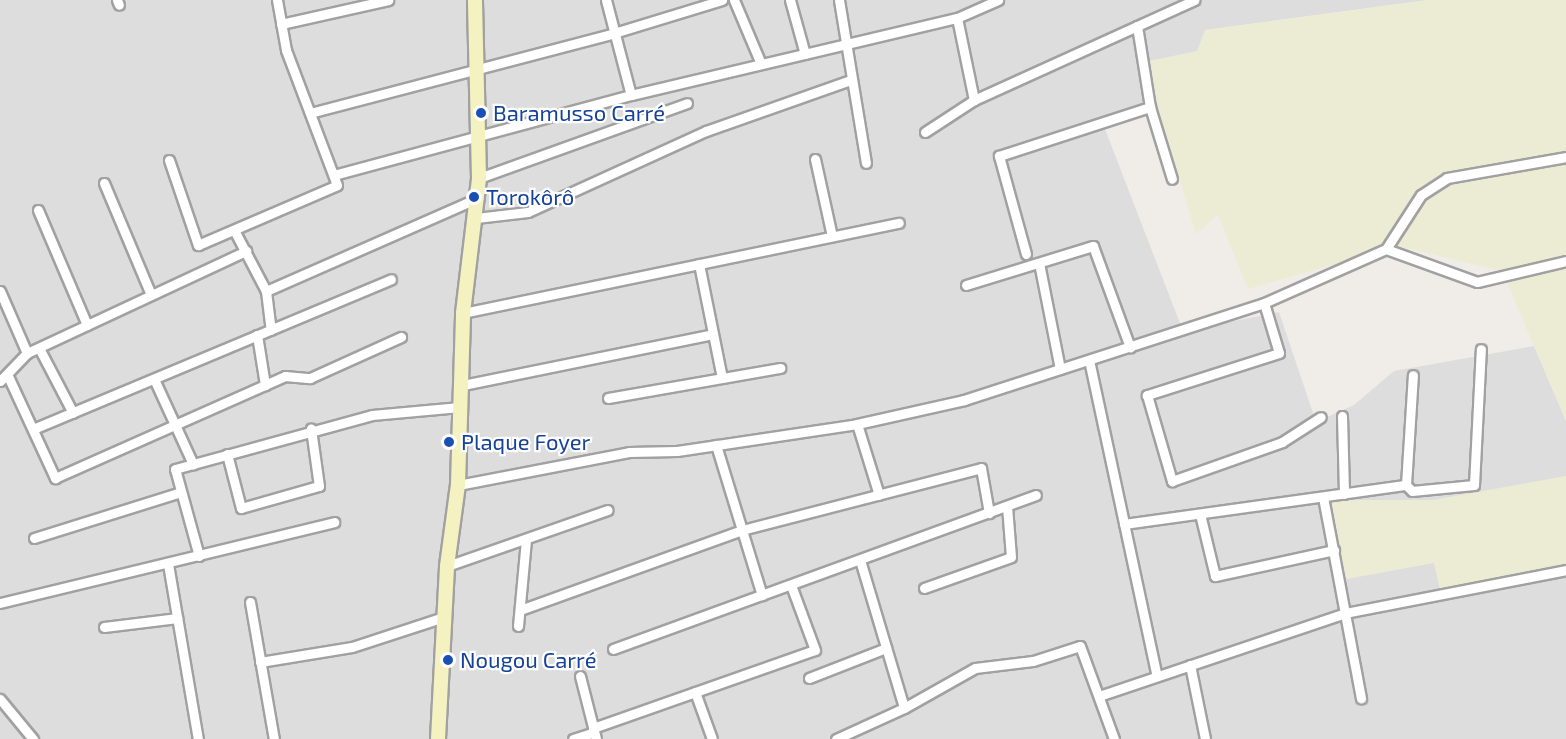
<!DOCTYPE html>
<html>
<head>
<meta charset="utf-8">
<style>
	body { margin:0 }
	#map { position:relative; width:1566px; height:739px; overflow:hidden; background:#f0ece7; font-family:"Exo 2",sans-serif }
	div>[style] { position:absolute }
	.residential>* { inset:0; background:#dedddd }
	.farmland>* { inset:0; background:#ececd5 }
	.roads { filter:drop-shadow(2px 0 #a1a1a1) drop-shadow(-2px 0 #a1a1a1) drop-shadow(0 2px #a1a1a1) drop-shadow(0 -2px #a1a1a1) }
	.street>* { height:9px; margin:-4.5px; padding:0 4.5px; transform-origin:4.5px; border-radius:4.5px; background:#fff }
	.secondary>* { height:14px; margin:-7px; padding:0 7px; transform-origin:7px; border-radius:7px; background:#f4f2c1 }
	.dots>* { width:16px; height:16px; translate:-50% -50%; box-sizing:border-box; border:3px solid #fff; border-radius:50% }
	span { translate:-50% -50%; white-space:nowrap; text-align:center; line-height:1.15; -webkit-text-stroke:4.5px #fff; paint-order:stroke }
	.transit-label { font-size:22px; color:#164399 }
	.left { translate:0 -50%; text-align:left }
</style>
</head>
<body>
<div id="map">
	<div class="residential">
		<i style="clip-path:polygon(0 0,1428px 0,1206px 30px,1197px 85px,1103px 124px,1183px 331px,1279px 312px,1316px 422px,1354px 405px,1394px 371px,1534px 346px,1566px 421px,1566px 739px,0 739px)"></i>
	</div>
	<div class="farmland">
		<i style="clip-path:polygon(1428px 0,1566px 0,1566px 421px,1502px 271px,1397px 246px,1248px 289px,1218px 215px,1196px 234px,1144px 62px,1197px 51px,1205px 30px)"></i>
		<i style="clip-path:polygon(1566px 476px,1566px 565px,1440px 590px,1434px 563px,1341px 580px,1328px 500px,1433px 500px)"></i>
	</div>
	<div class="roads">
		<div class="street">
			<i style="left:117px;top:0;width:5px;rotate:68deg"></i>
			<i style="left:606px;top:0;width:98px;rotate:75.3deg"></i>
			<i style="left:734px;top:0;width:69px;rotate:67.1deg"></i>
			<i style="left:790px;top:0;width:56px;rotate:74.5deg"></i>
			<i style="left:839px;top:0;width:165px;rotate:80.6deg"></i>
			<i style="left:957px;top:18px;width:84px;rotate:78.3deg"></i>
			<i style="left:281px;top:24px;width:110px;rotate:-12.6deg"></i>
			<i style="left:1137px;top:26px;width:82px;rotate:80.9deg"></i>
			<i style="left:1150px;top:107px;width:75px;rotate:73deg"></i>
			<i style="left:310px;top:113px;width:314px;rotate:-14.7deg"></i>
			<i style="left:614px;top:33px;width:113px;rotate:-17deg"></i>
			<i style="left:925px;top:132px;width:59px;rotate:-33.1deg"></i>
			<i style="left:974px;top:100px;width:242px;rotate:-24.4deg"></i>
			<i style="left:815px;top:159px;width:79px;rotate:77.6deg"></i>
			<i style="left:169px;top:160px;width:90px;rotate:71.2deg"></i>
			<i style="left:198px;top:245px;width:151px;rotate:-23.3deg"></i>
			<i style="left:337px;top:185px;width:144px;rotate:-110.7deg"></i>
			<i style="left:286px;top:50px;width:51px;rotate:-100.2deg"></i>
			<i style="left:334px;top:175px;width:308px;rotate:-15.1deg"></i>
			<i style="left:631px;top:95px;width:335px;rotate:-13.3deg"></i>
			<i style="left:957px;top:18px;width:45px;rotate:-23.7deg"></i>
			<i style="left:479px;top:178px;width:221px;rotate:-19.8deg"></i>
			<i style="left:104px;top:183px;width:121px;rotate:67.2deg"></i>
			<i style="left:38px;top:210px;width:125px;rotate:66.9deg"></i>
			<i style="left:476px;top:218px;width:52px;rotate:-6.6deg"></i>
			<i style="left:528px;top:212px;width:196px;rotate:-24.5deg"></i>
			<i style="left:706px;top:131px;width:154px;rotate:-19.4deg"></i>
			<i style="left:234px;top:230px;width:69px;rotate:62.3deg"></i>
			<i style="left:266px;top:291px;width:39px;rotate:83deg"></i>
			<i style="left:1386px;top:249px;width:97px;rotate:19.9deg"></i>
			<i style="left:1477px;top:282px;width:91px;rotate:-13.3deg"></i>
			<i style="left:1026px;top:254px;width:102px;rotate:-105.4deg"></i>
			<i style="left:999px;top:156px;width:159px;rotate:-18deg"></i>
			<i style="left:1039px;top:263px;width:108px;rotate:78.8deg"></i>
			<i style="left:699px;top:264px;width:116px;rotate:78.6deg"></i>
			<i style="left:966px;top:285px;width:133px;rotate:-17.1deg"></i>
			<i style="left:1093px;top:246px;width:108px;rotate:69.9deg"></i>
			<i style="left:0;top:291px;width:68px;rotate:66.5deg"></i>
			<i style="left:266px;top:291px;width:232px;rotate:-23.7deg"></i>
			<i style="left:1264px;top:303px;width:52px;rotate:73.3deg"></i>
			<i style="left:1279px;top:353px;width:139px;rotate:162.3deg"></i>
			<i style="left:1147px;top:395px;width:90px;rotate:73.8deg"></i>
			<i style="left:1172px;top:481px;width:117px;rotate:-19.5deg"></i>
			<i style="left:1282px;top:442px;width:46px;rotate:-32.7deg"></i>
			<i style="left:463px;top:313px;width:445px;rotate:-11.7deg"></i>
			<i style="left:257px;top:335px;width:51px;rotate:80.9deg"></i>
			<i style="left:39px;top:348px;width:73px;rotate:62.4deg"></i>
			<i style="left:1089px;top:360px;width:323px;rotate:77.9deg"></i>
			<i style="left:7px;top:374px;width:115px;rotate:65.2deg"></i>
			<i style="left:55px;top:478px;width:252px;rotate:-23.9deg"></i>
			<i style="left:285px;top:376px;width:25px;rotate:5deg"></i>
			<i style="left:310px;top:378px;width:100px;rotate:-24.3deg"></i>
			<i style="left:154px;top:379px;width:94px;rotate:65.4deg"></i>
			<i style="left:0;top:381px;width:39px;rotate:-46deg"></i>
			<i style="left:27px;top:353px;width:242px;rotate:-25deg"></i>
			<i style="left:458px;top:386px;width:260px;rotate:-11.5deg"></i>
			<i style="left:608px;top:398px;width:175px;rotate:-9.9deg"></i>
			<i style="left:1342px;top:416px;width:78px;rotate:88.5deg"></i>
			<i style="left:857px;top:424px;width:74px;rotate:72.8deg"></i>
			<i style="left:33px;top:429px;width:388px;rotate:-22.7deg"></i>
			<i style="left:716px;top:445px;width:157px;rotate:73deg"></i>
			<i style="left:227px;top:454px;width:56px;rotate:75.5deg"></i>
			<i style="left:241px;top:508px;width:81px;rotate:-15.8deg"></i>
			<i style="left:319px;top:486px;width:58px;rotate:-98deg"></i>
			<i style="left:458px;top:485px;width:174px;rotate:-10.9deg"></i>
			<i style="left:629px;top:452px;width:48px;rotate:-1.2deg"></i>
			<i style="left:677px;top:451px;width:182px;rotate:-8.5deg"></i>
			<i style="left:857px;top:424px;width:110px;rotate:-12.6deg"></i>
			<i style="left:964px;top:400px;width:315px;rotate:-17.9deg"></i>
			<i style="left:1264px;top:303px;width:133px;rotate:-23.9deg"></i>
			<i style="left:1386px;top:249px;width:64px;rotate:-57.1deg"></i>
			<i style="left:1421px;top:195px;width:31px;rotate:-33deg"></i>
			<i style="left:1447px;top:178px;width:121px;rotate:-10deg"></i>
			<i style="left:1406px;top:485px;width:110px;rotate:-86.4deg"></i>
			<i style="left:1323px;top:497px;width:205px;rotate:79.3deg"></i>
			<i style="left:1200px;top:514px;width:64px;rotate:76.4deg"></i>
			<i style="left:1215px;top:576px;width:122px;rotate:-12.3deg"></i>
			<i style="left:1124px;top:524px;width:285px;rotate:-7.9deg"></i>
			<i style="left:1406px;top:485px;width:8px;rotate:45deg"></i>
			<i style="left:1412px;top:491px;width:62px;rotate:-5.5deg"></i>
			<i style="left:1474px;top:485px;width:136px;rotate:-87.1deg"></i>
			<i style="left:34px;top:538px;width:154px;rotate:-17.4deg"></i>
			<i style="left:199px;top:556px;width:90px;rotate:-105.4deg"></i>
			<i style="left:175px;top:469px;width:204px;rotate:-15.3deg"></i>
			<i style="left:372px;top:415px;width:88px;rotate:-5.2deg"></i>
			<i style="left:860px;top:560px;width:154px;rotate:73.4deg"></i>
			<i style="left:168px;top:564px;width:178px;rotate:80.3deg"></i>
			<i style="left:447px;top:566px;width:170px;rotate:-19.2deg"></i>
			<i style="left:924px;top:588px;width:92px;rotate:-19.6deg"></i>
			<i style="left:1011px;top:557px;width:51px;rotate:-94.5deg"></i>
			<i style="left:250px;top:602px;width:139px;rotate:80.1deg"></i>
			<i style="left:0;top:603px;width:344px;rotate:-13.6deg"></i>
			<i style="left:520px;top:610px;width:236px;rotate:-19.8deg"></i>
			<i style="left:742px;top:530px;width:247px;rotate:-14.5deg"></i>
			<i style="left:981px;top:468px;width:46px;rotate:79.9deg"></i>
			<i style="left:518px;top:626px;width:87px;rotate:-84.7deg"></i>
			<i style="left:104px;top:627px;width:74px;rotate:-7deg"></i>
			<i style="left:613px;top:649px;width:450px;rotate:-20deg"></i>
			<i style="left:260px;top:662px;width:93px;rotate:-9.3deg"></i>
			<i style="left:352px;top:647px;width:97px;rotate:-18.1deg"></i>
			<i style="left:1190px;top:665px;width:76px;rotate:78.5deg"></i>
			<i style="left:580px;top:676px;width:65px;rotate:75.7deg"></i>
			<i style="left:809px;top:678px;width:83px;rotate:-21.3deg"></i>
			<i style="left:695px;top:692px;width:50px;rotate:70.1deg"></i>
			<i style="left:1099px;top:696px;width:260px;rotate:-18.6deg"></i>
			<i style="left:1345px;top:613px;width:225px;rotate:-11deg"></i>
			<i style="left:0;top:699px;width:52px;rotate:50.5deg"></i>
			<i style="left:593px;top:728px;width:235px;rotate:-19.4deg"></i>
			<i style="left:815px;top:650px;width:69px;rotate:-110.3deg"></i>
			<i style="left:573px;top:739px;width:22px;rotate:-18deg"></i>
			<i style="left:836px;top:739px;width:75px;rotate:-24.5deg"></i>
			<i style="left:904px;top:708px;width:81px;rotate:-29.4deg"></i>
			<i style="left:975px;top:668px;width:58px;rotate:-6.9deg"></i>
			<i style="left:1033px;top:661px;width:49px;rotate:-17.7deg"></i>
			<i style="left:1080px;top:646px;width:99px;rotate:69.9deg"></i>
		</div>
		<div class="secondary">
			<i style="left:438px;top:739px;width:173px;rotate:-87deg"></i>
			<i style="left:447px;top:566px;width:82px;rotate:-82.3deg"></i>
			<i style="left:458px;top:485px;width:172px;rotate:-88.3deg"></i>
			<i style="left:463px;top:313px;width:136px;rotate:-83.2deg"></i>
			<i style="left:479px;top:178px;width:178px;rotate:-91.3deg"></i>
		</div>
	</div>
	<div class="dots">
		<i style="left:481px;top:113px;background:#1a4fb4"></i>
		<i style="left:474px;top:197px;background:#1a4fb4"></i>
		<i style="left:449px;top:442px;background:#1a4fb4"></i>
		<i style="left:448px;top:660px;background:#1a4fb4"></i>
	</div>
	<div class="transit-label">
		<span class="left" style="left:493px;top:113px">Baramusso Carré</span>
		<span class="left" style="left:486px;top:197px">Torokôrô</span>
		<span class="left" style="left:461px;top:442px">Plaque Foyer</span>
		<span class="left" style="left:460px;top:660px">Nougou Carré</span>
	</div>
</div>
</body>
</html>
